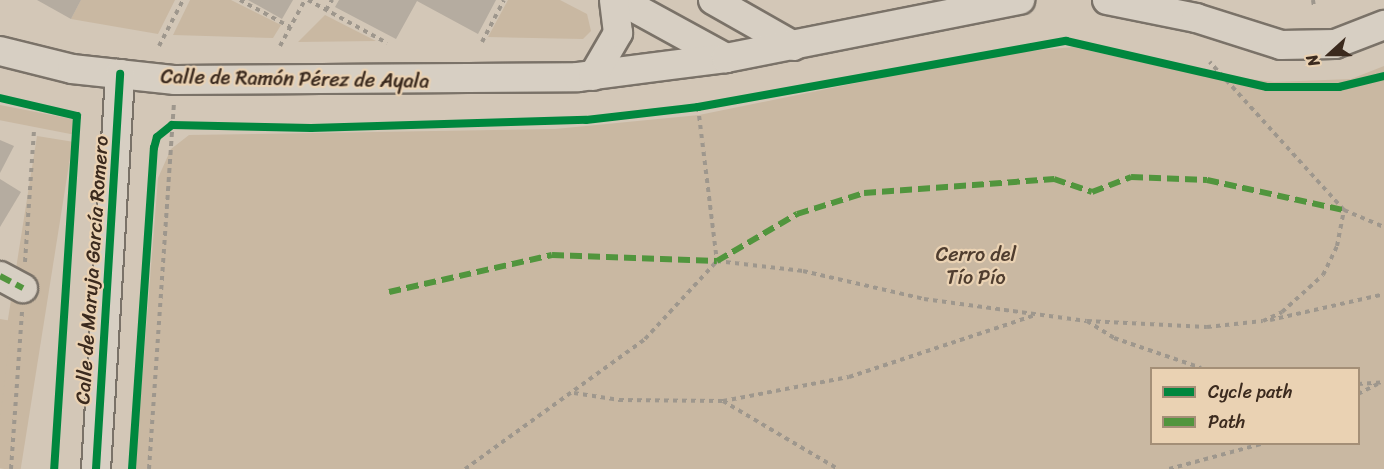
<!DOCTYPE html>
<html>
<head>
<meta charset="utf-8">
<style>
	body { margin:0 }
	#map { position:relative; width:1384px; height:469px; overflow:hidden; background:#d3c7b7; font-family:Sriracha,sans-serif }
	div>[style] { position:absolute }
	.green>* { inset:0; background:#c9b8a2; transform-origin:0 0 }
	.building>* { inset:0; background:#b5aca0 }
	.path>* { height:4px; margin-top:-2px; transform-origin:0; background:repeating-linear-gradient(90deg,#9e978d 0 4.5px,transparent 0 9px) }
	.roads { filter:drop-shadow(2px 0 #7a7268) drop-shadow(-2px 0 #7a7268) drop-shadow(0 2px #7a7268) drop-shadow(0 -2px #7a7268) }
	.minor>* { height:28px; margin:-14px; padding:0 14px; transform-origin:14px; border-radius:14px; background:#d7cfc3 }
	.quiet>* { height:6px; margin-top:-3px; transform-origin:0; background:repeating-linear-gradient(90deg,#51953d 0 12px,transparent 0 18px) }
	.cycleway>* { height:8px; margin:-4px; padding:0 4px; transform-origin:4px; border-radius:4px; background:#00873e }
	span { translate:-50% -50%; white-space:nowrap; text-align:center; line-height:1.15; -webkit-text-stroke:4.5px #ead2b3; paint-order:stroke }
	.street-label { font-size:20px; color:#3b2a1e }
	.park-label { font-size:20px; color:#4f3d2f }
	.legend { position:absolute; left:1150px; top:367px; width:210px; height:78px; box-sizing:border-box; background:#ead2b3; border:2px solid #a48f77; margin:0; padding:8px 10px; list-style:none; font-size:18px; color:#3b2a1e }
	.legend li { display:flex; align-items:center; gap:12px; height:30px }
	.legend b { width:30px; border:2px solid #a48f77 }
	.north { position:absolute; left:1300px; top:24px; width:60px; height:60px; -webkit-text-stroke:4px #ead2b3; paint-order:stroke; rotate:249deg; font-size:16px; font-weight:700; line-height:24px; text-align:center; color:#3b2a1e }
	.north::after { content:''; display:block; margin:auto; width:21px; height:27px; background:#3b2a1e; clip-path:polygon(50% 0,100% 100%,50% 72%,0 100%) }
</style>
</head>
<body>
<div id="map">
	<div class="green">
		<i style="clip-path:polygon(81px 0,175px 0,158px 34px,71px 19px)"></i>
		<i style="clip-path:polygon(190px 0,231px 0,281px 25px,273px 38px,173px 35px)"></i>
		<i style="clip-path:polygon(508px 0,560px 0,587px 14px,591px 31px,583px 39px,488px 37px)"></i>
		<i style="clip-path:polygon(325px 15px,376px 41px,298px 42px)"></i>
		<i style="clip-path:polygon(evenodd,1073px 47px,1177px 70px,1274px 82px,1351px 79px,1384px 66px,1384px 469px,135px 469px,158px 178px,171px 149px,189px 135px,555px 129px,699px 115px,998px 54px,1073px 47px,1152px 368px,1358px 368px,1358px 444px,1152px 444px,1152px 368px)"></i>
		<i style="left:0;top:105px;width:76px;height:15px;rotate:11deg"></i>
		<i style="left:37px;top:136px;width:36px;height:334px;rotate:9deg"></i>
		<i style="clip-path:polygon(0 319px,12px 321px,0 419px)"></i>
	</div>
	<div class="building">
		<i style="clip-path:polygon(37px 0,81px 0,71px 19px)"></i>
		<i style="clip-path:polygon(248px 0,293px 0,282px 19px)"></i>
		<i style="clip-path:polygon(339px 0,496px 0,478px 34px,417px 1px,396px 39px,335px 7px)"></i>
		<i style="clip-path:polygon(0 140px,14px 146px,0 173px)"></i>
		<i style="clip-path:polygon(0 179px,21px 192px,0 227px)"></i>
	</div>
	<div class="path">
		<i style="left:240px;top:0;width:57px;rotate:28.4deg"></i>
		<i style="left:308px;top:0;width:90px;rotate:28.6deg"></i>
		<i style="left:1313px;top:0;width:7px;rotate:82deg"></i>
		<i style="left:326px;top:10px;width:12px;rotate:-59deg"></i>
		<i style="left:482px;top:42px;width:47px;rotate:-62.4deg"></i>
		<i style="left:159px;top:46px;width:52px;rotate:-62.4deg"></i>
		<i style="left:280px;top:46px;width:52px;rotate:-61.5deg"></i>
		<i style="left:698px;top:107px;width:155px;rotate:83deg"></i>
		<i style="left:1344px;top:210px;width:43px;rotate:23deg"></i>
		<i style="left:25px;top:262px;width:132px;rotate:-86.1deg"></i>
		<i style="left:1270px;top:320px;width:117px;rotate:-12.8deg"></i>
		<i style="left:1087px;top:321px;width:120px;rotate:2.9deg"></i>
		<i style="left:1207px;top:327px;width:56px;rotate:-6.1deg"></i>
		<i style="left:1263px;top:321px;width:21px;rotate:-25deg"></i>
		<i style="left:1282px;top:312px;width:55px;rotate:-42.1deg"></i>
		<i style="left:1323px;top:275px;width:32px;rotate:-64deg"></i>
		<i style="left:1337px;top:246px;width:37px;rotate:-79deg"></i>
		<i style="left:1344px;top:210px;width:200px;rotate:-132.2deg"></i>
		<i style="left:1358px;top:384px;width:26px;rotate:-4deg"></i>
		<i style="left:574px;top:393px;width:46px;rotate:8.8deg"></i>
		<i style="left:619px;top:400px;width:104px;rotate:0.6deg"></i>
		<i style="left:723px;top:401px;width:134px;rotate:30.6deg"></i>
		<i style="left:1358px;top:394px;width:22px;rotate:-27deg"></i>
		<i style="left:723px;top:401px;width:128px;rotate:-10.8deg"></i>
		<i style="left:849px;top:377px;width:196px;rotate:-18.4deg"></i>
		<i style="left:11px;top:469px;width:158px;rotate:-86deg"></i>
		<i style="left:149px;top:469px;width:365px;rotate:-86.1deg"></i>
		<i style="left:465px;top:469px;width:222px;rotate:-35.8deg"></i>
		<i style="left:645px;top:339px;width:106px;rotate:-47.3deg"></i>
		<i style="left:717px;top:261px;width:87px;rotate:6.6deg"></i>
		<i style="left:803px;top:271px;width:124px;rotate:13deg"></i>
		<i style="left:924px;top:299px;width:164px;rotate:7.7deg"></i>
		<i style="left:1087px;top:321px;width:32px;rotate:32deg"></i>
		<i style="left:1114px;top:338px;width:92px;rotate:19deg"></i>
		<i style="left:1169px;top:469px;width:95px;rotate:-15.2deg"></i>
	</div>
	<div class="roads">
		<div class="minor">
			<i style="left:620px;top:0;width:121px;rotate:28.7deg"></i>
			<i style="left:713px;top:0;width:93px;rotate:29.6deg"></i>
			<i style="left:1107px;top:0;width:91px;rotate:11.4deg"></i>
			<i style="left:1196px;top:18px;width:89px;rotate:17.6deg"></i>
			<i style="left:1281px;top:45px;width:54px;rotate:-1.1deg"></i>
			<i style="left:1335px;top:44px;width:53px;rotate:-21.2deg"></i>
			<i style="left:0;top:51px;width:74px;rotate:14deg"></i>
			<i style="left:72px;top:69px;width:104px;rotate:6.1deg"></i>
			<i style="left:175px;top:80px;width:403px;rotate:-0.4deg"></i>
			<i style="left:578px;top:77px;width:149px;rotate:-7.3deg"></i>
			<i style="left:726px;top:58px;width:300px;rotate:-11.2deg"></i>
			<i style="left:593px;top:76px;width:50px;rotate:-59.8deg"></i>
			<i style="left:618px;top:33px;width:33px;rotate:-97deg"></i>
			<i style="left:0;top:276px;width:26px;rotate:28deg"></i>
			<i style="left:96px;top:469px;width:396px;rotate:-86.5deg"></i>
		</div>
	</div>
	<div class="quiet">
		<i style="left:0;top:276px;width:26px;rotate:28deg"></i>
		<i style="left:389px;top:292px;width:167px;rotate:-12.8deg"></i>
		<i style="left:552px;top:255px;width:165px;rotate:2.1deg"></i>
		<i style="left:717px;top:261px;width:93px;rotate:-30.4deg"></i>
		<i style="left:797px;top:214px;width:70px;rotate:-17.4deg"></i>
		<i style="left:864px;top:193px;width:191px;rotate:-4.2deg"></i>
		<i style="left:1054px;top:179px;width:40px;rotate:18.9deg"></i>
		<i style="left:1092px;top:192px;width:42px;rotate:-21deg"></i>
		<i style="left:1131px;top:177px;width:76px;rotate:2.3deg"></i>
		<i style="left:1207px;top:180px;width:140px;rotate:12.4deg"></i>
	</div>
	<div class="cycleway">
		<i style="left:0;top:98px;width:79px;rotate:13.2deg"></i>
		<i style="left:77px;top:116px;width:354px;rotate:93.7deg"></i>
		<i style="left:96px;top:469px;width:396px;rotate:-86.5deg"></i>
		<i style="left:132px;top:469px;width:322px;rotate:-86.1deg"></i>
		<i style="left:154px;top:148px;width:11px;rotate:-75deg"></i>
		<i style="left:157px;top:137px;width:19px;rotate:-39deg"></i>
		<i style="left:172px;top:125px;width:139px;rotate:1.2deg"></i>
		<i style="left:311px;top:128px;width:275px;rotate:-1.7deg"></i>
		<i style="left:586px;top:120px;width:113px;rotate:-6.6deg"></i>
		<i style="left:698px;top:107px;width:374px;rotate:-10.2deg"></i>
		<i style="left:1066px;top:41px;width:206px;rotate:12.9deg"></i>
		<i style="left:1267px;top:87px;width:72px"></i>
		<i style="left:1339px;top:87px;width:46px;rotate:-13.7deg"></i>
	</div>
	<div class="street-label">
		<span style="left:295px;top:79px;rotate:1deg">Calle de Ramón Pérez de Ayala</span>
		<span style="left:92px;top:270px;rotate:-86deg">Calle de Maruja García Romero</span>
	</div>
	<div class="park-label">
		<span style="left:976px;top:266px">Cerro del<br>Tío Pío</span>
	</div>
	<ul class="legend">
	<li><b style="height:8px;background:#00873e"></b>Cycle path</li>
	<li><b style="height:8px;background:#51953d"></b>Path</li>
	</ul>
	<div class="north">N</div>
</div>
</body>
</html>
